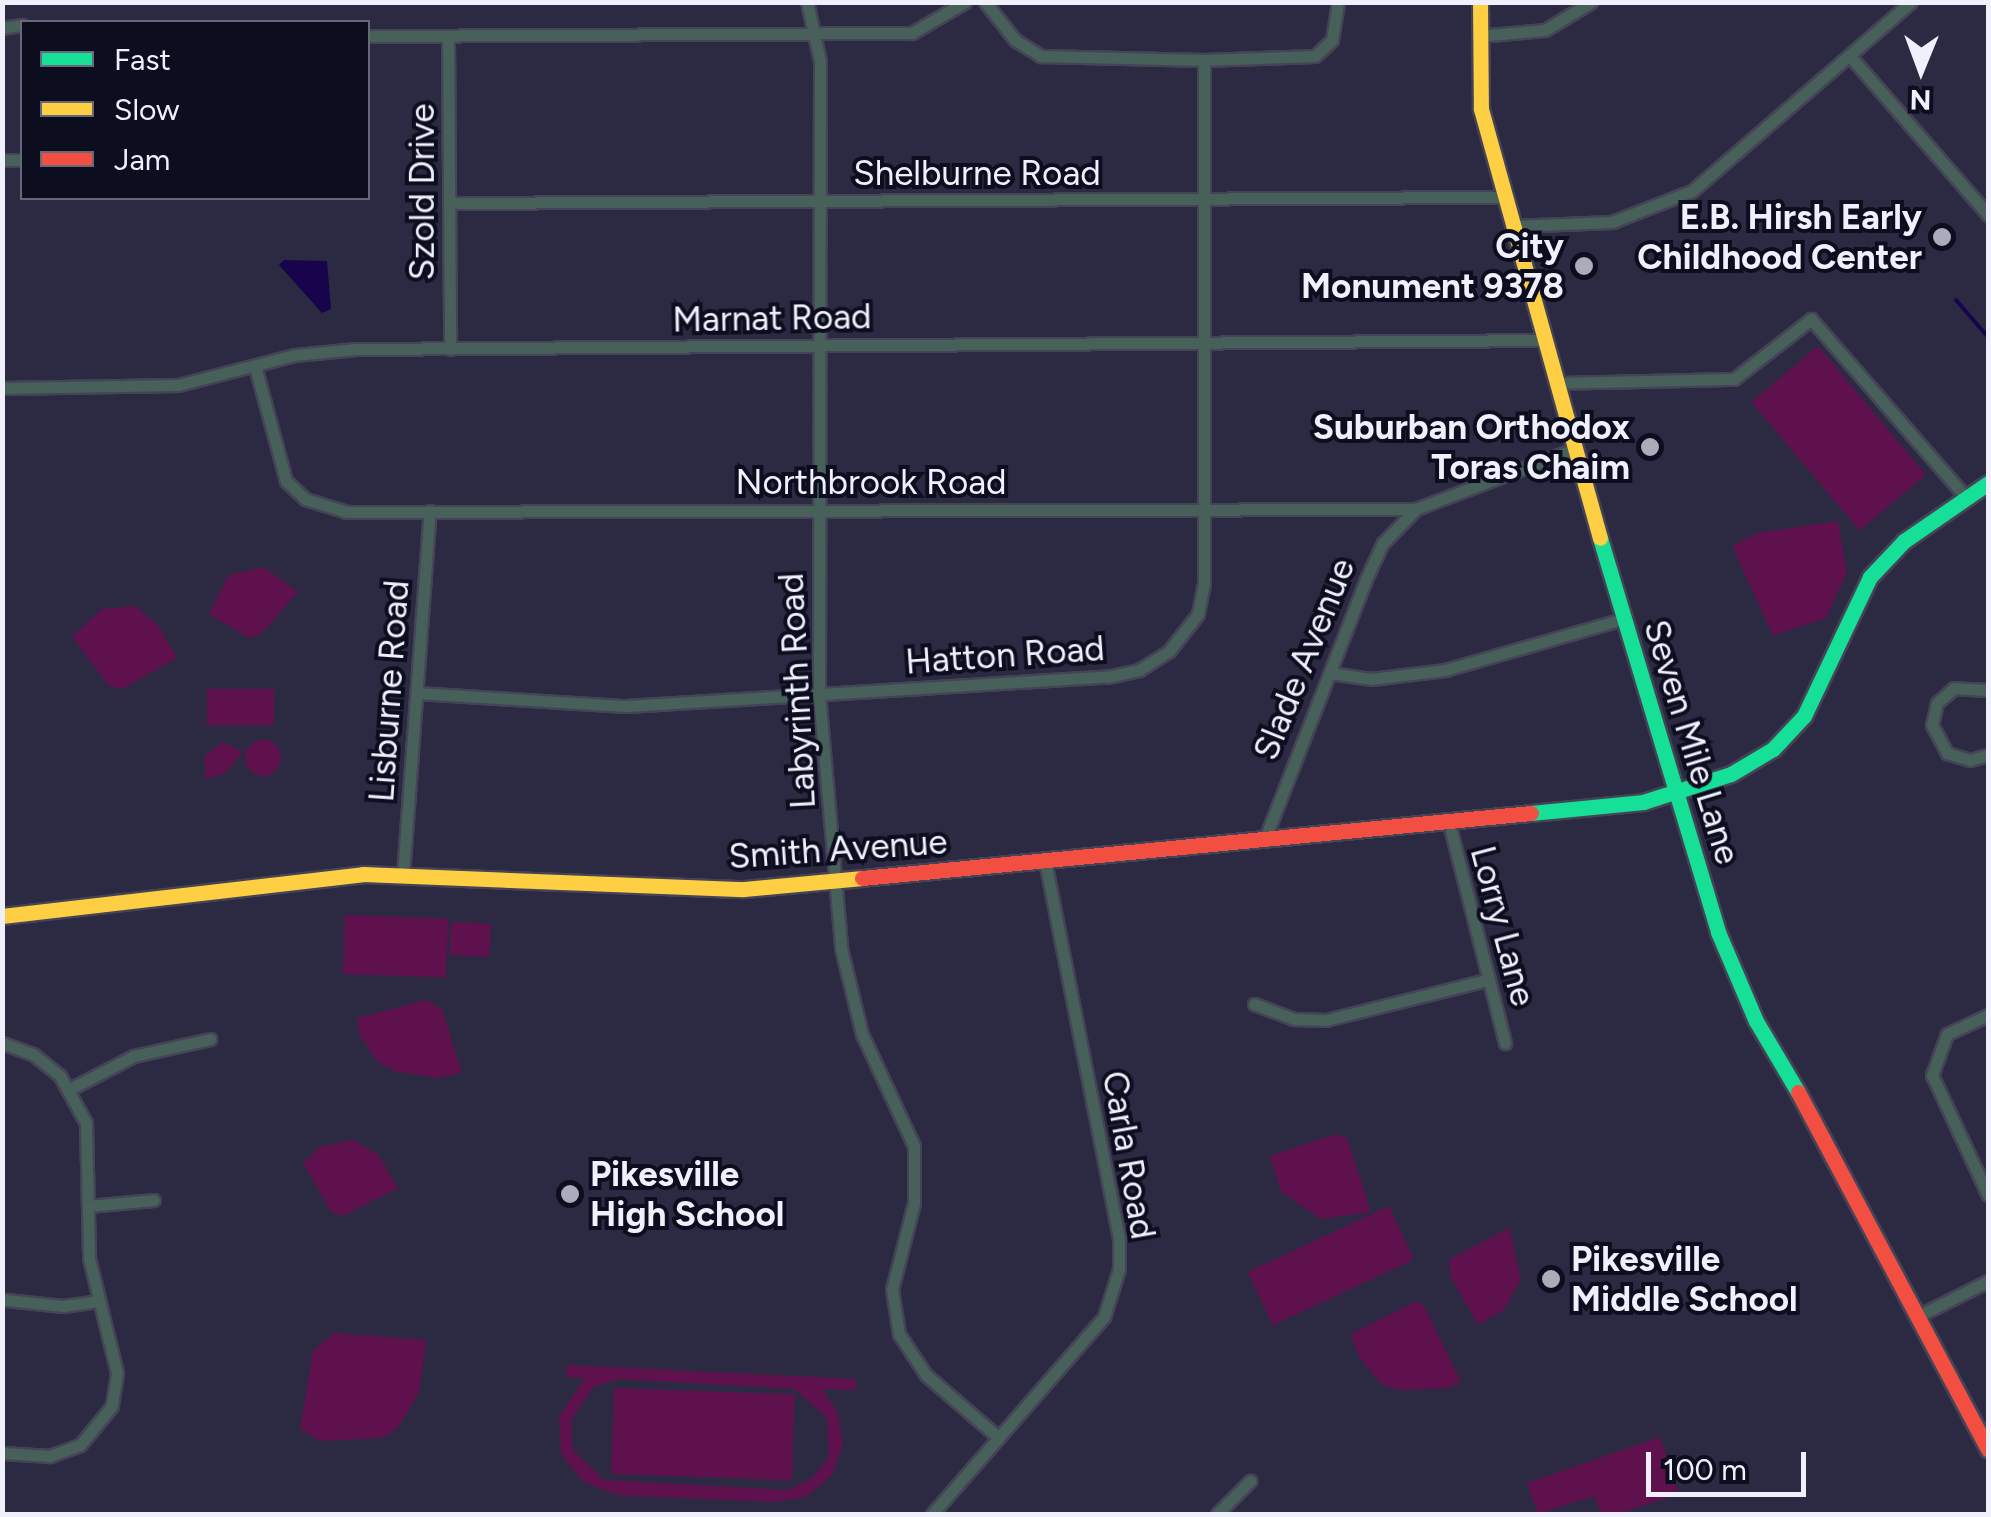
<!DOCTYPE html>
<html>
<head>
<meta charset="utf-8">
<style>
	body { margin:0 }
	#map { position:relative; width:1991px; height:1517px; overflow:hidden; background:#2b2a42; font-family:Figtree,sans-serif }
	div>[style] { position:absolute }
	.green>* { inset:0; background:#5e114c; transform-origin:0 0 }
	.round { border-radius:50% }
	.water>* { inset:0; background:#18044c }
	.stream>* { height:4px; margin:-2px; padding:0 2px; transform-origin:2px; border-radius:2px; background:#18044c }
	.roads { filter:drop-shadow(2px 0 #444456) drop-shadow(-2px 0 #444456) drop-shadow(0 2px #444456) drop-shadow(0 -2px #444456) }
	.street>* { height:11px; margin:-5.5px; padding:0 5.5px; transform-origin:5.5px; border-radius:5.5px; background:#48605a }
	.fast>* { height:15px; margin:-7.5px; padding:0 7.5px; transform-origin:7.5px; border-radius:7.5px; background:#16e098 }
	.slow>* { height:15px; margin:-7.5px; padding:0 7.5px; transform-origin:7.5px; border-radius:7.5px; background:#ffcf43 }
	.jam>* { height:15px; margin:-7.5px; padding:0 7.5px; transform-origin:7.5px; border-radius:7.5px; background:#f24e42 }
	.dots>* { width:28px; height:28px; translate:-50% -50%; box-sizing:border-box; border:5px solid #0d0d20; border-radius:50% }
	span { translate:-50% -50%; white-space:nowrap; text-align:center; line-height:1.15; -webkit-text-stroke:8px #0d0d20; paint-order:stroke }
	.street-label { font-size:35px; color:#eff0fc }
	.poi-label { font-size:35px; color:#eff0fc; font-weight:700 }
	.right { translate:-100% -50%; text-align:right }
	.left { translate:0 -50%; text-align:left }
	.frame { position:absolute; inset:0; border:5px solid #eff0fc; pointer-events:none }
	.legend { position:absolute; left:20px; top:20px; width:350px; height:180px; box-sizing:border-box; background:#0d0d20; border:2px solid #676878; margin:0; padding:12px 18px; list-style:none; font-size:30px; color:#eff0fc }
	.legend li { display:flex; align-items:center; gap:20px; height:50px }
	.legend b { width:50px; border:2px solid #676878 }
	.north { position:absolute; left:1871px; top:20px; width:100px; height:100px; -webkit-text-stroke:8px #0d0d20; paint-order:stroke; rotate:181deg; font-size:28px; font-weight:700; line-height:40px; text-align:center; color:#eff0fc }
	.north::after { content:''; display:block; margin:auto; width:35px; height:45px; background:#eff0fc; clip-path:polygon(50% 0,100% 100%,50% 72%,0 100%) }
	.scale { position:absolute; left:1646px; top:1452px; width:160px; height:45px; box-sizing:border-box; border:5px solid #eff0fc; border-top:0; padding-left:12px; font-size:30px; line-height:35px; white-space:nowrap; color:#eff0fc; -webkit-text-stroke:8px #0d0d20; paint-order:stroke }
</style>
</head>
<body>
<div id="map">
	<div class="green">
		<i style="left:1818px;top:346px;width:168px;height:87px;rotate:50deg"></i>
		<i style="clip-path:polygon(1838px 521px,1847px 572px,1826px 618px,1773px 636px,1732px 546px,1757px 533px)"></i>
		<i style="clip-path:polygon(263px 567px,298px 592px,261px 634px,249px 638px,209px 614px,229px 575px)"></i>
		<i style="clip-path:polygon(135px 606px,158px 625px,177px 658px,122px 689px,109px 686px,72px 637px,102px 609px)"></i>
		<i style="left:274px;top:689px;width:36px;height:67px;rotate:90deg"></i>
		<i class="round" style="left:245px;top:740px;width:36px;height:36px"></i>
		<i style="clip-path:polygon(223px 742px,243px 752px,225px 773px,205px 780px,205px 756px)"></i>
		<i style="left:345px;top:915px;width:103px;height:59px;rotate:2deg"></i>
		<i style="left:451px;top:922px;width:40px;height:33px;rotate:3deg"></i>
		<i style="clip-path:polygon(427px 1000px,442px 1009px,462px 1073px,436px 1078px,394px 1071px,376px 1060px,360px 1036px,357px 1018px)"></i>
		<i style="clip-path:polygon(1336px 1134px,1347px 1138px,1371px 1212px,1321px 1219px,1281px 1192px,1270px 1156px)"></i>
		<i style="clip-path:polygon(353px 1140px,378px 1154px,398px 1188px,343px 1216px,331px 1212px,303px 1163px,320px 1147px)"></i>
		<i style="left:1389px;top:1206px;width:59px;height:156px;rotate:65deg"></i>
		<i style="clip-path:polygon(1509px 1228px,1521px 1279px,1504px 1310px,1478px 1325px,1450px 1276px,1450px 1259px)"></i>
		<i style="clip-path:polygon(1415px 1302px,1424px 1305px,1461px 1382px,1449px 1388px,1398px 1390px,1381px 1384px,1358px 1355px,1351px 1334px)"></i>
		<i style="clip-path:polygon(334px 1333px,426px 1340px,419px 1393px,397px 1429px,382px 1438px,319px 1441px,300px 1429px,313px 1351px)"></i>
		<i style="clip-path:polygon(evenodd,567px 1365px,856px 1379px,856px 1390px,822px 1389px,838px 1413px,843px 1445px,832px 1475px,806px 1497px,776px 1502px,617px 1495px,583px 1482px,561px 1454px,559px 1417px,585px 1378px,566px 1377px,567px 1365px,620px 1379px,794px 1389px,827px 1418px,829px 1457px,812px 1478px,788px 1490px,604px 1480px,573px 1450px,571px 1420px,594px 1387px,620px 1379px)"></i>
		<i style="left:614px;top:1388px;width:181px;height:86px;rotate:2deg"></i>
		<i style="clip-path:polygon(1660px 1437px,1679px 1494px,1618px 1514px,1601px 1514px,1594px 1496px,1538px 1514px,1527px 1483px)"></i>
	</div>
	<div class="water">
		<i style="clip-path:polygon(284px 260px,327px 261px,331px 309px,322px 313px,279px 265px)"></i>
	</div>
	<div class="stream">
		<i style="left:1956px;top:300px;width:49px;rotate:49.1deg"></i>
	</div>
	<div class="roads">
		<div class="street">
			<i style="left:807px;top:2px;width:60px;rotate:77.6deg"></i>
			<i style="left:820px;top:61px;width:633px;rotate:90.09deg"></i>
			<i style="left:819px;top:694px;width:255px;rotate:85deg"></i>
			<i style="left:841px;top:948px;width:89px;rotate:76.3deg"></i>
			<i style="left:862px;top:1034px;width:123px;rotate:65.1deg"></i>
			<i style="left:914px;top:1146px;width:57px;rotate:90deg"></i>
			<i style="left:914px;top:1203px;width:89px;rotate:104.3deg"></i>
			<i style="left:892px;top:1289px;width:46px;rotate:81.2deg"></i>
			<i style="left:899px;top:1334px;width:49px;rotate:56.6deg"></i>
			<i style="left:926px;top:1375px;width:96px;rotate:40.8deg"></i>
			<i style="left:985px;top:2px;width:48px;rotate:51.7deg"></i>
			<i style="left:1015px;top:40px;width:31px;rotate:32deg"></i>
			<i style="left:1041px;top:56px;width:163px;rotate:1.4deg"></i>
			<i style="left:1204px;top:60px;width:111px;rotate:-2.1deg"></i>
			<i style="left:1315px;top:56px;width:23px;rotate:-43deg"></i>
			<i style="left:1332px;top:40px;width:38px;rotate:-81deg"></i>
			<i style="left:2px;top:28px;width:20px;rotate:-9deg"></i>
			<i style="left:372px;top:36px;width:540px;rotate:-0.32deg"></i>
			<i style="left:912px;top:33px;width:61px;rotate:-30.3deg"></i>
			<i style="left:448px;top:36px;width:313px;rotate:89.6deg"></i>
			<i style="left:1479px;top:36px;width:66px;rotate:-5.2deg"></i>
			<i style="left:1545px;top:30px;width:54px;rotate:-31.3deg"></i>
			<i style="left:1850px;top:56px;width:211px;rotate:49deg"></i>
			<i style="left:2px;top:160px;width:20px"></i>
			<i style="left:449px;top:203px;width:1057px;rotate:-0.33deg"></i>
			<i style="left:1513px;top:226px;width:99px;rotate:-2.3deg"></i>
			<i style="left:1612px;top:222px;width:86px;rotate:-21.2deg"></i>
			<i style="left:1692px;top:191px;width:289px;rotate:-40.8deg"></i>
			<i style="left:255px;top:366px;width:119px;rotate:74.9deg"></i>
			<i style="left:286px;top:481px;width:26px;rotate:43deg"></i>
			<i style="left:305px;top:499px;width:44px;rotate:17.2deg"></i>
			<i style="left:347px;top:512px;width:1069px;rotate:-0.16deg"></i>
			<i style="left:1416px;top:509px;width:170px;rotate:-20.7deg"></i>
			<i style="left:1557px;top:383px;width:177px;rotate:-1.3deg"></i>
			<i style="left:1734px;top:379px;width:98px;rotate:-37.9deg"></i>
			<i style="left:1811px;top:319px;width:236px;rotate:49deg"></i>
			<i style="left:2px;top:388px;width:176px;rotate:-1deg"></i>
			<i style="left:178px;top:385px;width:121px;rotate:-14.4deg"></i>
			<i style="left:295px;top:355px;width:61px;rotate:-5.6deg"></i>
			<i style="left:356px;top:349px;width:1190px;rotate:-0.43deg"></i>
			<i style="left:1330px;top:673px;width:41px;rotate:8.3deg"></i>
			<i style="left:1371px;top:679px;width:75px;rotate:-6.9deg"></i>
			<i style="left:1445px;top:670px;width:185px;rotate:-16deg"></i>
			<i style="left:1988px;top:690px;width:34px;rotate:-177deg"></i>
			<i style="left:1954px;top:688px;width:23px;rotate:139deg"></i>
			<i style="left:1937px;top:703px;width:23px;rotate:103deg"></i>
			<i style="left:1932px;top:725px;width:32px;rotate:62deg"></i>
			<i style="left:1947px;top:753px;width:24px;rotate:17deg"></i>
			<i style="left:1970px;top:760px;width:19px;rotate:-16deg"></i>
			<i style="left:417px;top:693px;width:209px;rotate:3.6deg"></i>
			<i style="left:626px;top:706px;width:482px;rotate:-3.5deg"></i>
			<i style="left:1107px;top:677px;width:33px;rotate:-12deg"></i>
			<i style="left:1139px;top:670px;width:36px;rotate:-32deg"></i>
			<i style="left:1169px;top:651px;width:47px;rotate:-51.9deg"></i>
			<i style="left:1198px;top:614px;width:31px;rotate:-79deg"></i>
			<i style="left:1204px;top:584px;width:524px;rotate:-90deg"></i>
			<i style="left:1449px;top:823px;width:227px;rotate:75.7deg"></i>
			<i style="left:1264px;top:841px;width:281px;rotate:-68.7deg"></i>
			<i style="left:1366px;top:579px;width:40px;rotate:-65deg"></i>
			<i style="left:1383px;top:543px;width:47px;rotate:-45.9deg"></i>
			<i style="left:403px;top:875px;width:365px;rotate:-85.8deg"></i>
			<i style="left:1254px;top:1004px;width:43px;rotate:20.6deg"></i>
			<i style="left:1294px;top:1019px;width:32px;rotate:2deg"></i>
			<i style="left:1326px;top:1020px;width:166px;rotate:-14deg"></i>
			<i style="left:1988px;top:1015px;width:45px;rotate:155.1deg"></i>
			<i style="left:1947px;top:1034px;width:44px;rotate:110.1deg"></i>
			<i style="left:1932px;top:1075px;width:132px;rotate:65deg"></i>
			<i style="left:2px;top:1043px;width:33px;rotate:20deg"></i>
			<i style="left:33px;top:1054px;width:35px;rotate:39deg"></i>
			<i style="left:60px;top:1076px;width:54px;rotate:61deg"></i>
			<i style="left:86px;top:1123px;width:135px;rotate:88.7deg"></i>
			<i style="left:89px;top:1258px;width:118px;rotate:76.3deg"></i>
			<i style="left:117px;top:1373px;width:33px;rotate:99deg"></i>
			<i style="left:112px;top:1406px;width:50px;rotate:129.4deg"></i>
			<i style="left:80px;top:1445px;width:33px;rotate:160deg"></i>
			<i style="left:49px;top:1456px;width:47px;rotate:-176.3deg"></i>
			<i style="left:70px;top:1089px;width:72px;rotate:-27.3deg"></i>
			<i style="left:134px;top:1056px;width:78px;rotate:-12.6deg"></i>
			<i style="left:88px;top:1206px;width:66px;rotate:-5.2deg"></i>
			<i style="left:6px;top:1300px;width:57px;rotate:6deg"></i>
			<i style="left:63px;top:1306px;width:35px;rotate:-8deg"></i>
			<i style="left:1920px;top:1315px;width:76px;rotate:-26.6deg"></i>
			<i style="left:932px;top:1514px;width:262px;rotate:-48.9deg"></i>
			<i style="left:1104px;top:1317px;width:50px;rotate:-72.6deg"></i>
			<i style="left:1119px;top:1269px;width:31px;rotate:-90deg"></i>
			<i style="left:1119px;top:1238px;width:383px;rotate:-101.1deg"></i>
			<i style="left:1217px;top:1514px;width:47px;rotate:-45deg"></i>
		</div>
		<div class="fast">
			<i style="left:1600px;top:538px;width:411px;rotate:73.3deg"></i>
			<i style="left:1718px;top:932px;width:97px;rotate:66.9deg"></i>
			<i style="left:1756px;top:1021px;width:82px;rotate:59.4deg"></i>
			<i style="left:1531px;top:813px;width:113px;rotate:-5.6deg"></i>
			<i style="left:1643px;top:802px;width:92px;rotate:-17.7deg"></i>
			<i style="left:1731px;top:774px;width:49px;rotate:-30.8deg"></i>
			<i style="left:1773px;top:749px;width:45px;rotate:-46.8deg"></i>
			<i style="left:1804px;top:716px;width:154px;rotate:-64.6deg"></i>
			<i style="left:1870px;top:577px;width:50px;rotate:-46.6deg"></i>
			<i style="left:1904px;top:541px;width:102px;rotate:-34.6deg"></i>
		</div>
		<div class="slow">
			<i style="left:1480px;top:2px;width:107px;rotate:89.5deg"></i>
			<i style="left:1481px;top:109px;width:445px;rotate:74.5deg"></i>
			<i style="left:2px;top:916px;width:363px;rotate:-6.6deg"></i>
			<i style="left:363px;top:874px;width:381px;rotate:2.3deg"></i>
			<i style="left:744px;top:889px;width:119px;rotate:-5.3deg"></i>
		</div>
		<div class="jam">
			<i style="left:862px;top:878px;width:672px;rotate:-5.55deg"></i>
			<i style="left:1798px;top:1092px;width:405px;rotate:62deg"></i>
		</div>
	</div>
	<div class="dots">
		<i style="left:1942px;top:237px;background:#aaabbb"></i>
		<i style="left:1584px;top:266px;background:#aaabbb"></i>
		<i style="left:1650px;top:447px;background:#aaabbb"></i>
		<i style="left:570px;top:1194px;background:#aaabbb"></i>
		<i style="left:1551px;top:1279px;background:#aaabbb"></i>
	</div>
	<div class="street-label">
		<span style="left:977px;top:173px">Shelburne Road</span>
		<span style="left:422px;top:192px;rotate:-90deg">Szold Drive</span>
		<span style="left:772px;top:318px;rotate:-1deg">Marnat Road</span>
		<span style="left:871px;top:482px">Northbrook Road</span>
		<span style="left:1005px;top:655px;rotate:-4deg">Hatton Road</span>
		<span style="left:1304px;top:659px;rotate:-68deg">Slade Avenue</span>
		<span style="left:389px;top:691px;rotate:-86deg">Lisburne Road</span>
		<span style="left:797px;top:691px;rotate:-93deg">Labyrinth Road</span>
		<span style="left:1692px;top:742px;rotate:73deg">Seven Mile Lane</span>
		<span style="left:838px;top:849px;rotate:-4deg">Smith Avenue</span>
		<span style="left:1503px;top:926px;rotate:75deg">Lorry Lane</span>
		<span style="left:1129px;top:1155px;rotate:80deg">Carla Road</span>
	</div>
	<div class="poi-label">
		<span class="right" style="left:1922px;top:237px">E.B. Hirsh Early<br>Childhood Center</span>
		<span class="right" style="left:1564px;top:266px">City<br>Monument 9378</span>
		<span class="right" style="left:1630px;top:447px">Suburban Orthodox<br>Toras Chaim</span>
		<span class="left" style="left:590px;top:1194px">Pikesville<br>High School</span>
		<span class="left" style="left:1571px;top:1279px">Pikesville<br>Middle School</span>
	</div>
	<div class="frame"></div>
	<ul class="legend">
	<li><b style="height:12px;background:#16e098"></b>Fast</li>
	<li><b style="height:12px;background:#ffcf43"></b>Slow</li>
	<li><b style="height:12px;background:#f24e42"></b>Jam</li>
	</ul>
	<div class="north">N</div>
	<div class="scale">100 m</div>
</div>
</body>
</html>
